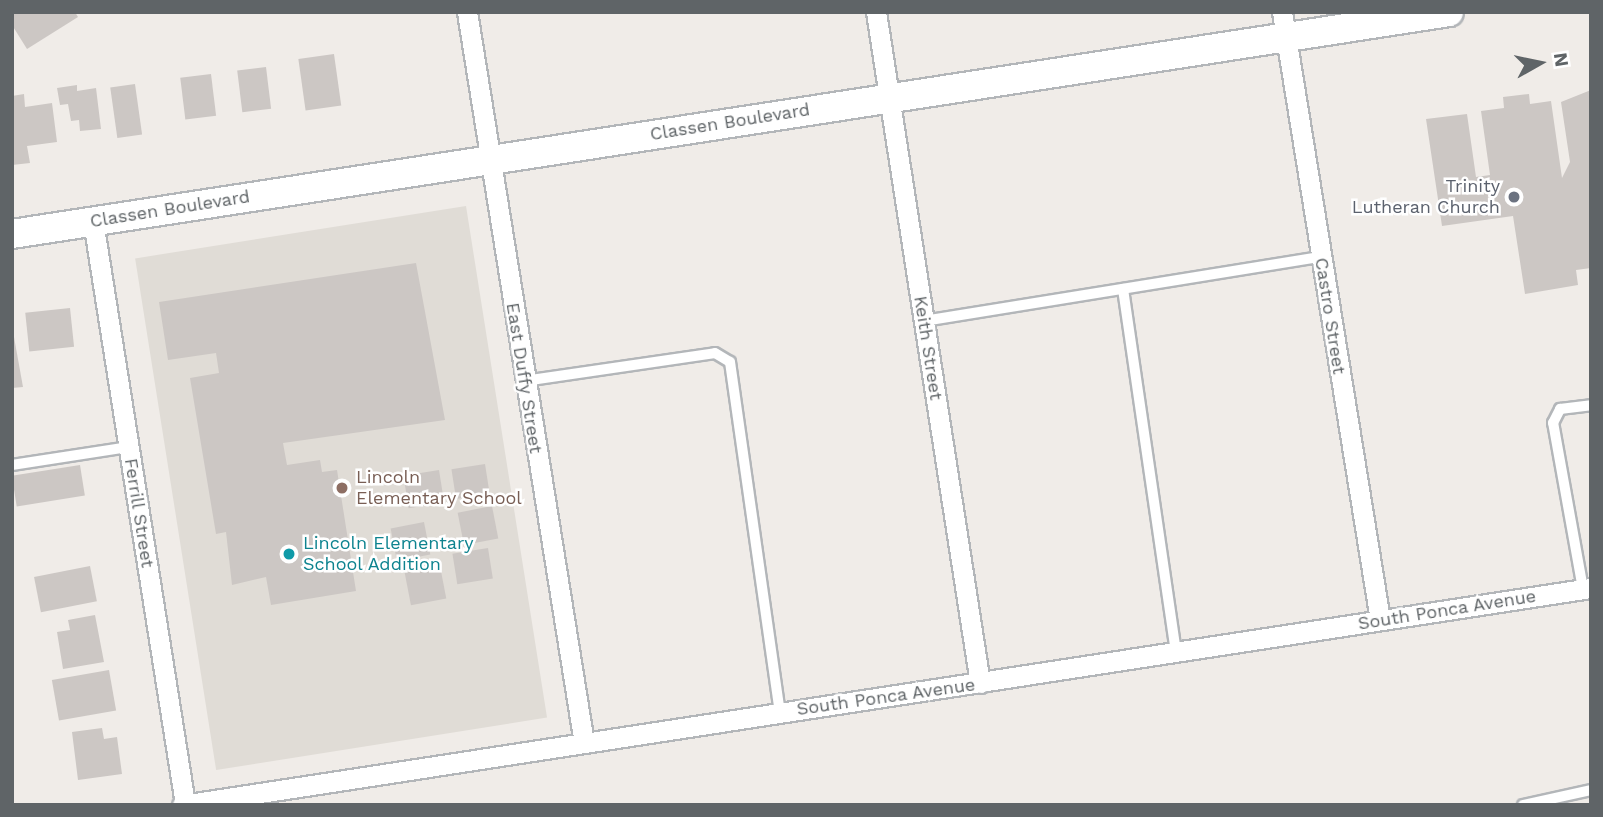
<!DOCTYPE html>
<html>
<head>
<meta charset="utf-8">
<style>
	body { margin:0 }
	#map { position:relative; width:1603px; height:817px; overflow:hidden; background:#f0ece8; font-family:"Work Sans",sans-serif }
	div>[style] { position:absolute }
	.education>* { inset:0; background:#e0dcd6; transform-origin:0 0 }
	.building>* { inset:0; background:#ccc7c4; transform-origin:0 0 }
	.roads { filter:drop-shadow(2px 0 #b3b6b9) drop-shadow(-2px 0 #b3b6b9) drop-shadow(0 2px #b3b6b9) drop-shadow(0 -2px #b3b6b9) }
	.lane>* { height:10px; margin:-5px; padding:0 5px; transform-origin:5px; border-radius:5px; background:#fff }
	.street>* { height:19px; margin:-9.5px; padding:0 9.5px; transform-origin:9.5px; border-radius:9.5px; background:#fff }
	.secondary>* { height:28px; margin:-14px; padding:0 14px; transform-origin:14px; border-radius:14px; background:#fff }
	.dots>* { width:19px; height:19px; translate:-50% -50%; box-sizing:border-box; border:4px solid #fff; border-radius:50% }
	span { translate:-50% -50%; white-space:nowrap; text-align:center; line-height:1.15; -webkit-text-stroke:5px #fff; paint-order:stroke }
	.street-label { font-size:18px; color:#5f6467 }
	.worship-label { font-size:18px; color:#5b616d }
	.right { translate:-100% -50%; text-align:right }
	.education-label { font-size:18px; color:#785e54 }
	.left { translate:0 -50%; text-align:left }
	.culture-label { font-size:18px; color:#0d838f }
	.frame { position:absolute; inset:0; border:14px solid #5f6467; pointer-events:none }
	.north { position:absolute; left:1505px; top:28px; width:70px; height:70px; -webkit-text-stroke:5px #fff; paint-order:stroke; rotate:81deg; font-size:19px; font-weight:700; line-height:28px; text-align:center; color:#5f6467 }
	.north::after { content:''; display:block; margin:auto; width:24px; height:32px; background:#5f6467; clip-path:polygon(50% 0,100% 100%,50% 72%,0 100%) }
</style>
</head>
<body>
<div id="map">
	<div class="education">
		<i style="left:466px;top:206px;width:518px;height:335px;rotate:81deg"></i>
	</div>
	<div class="building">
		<i style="clip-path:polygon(12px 12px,75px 12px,78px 17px,27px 49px,12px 25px)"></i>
		<i style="left:334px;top:54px;width:52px;height:36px;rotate:82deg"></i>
		<i style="left:266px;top:67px;width:42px;height:29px;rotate:83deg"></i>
		<i style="left:211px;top:74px;width:42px;height:31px;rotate:83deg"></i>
		<i style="left:135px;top:84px;width:51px;height:25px;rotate:82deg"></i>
		<i style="clip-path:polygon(77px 85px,77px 91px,96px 88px,101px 129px,80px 131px,79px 120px,71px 121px,68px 104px,60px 105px,57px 88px)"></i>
		<i style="clip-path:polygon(1591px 90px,1591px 268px,1576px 270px,1578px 285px,1525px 294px,1513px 216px,1442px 226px,1426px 119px,1467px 114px,1476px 177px,1490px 175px,1481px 111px,1504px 108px,1503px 97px,1529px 94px,1530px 104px,1551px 101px,1562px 178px,1570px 162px,1561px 102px)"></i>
		<i style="clip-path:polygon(24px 94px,25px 107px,52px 103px,57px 142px,27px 146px,30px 163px,12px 165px,12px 96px)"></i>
		<i style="clip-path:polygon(416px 263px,445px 420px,283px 443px,287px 465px,320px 460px,322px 472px,337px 470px,356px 591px,271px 605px,266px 577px,232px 585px,226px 532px,216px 534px,190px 378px,219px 373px,216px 353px,168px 360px,159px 302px)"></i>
		<i style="left:70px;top:308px;width:39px;height:45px;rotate:84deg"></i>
		<i style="clip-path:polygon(12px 326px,23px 387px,12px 388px)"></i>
		<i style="left:485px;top:464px;width:30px;height:34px;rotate:81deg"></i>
		<i style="left:80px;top:465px;width:31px;height:69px;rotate:81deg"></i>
		<i style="left:439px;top:470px;width:33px;height:36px;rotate:81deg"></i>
		<i style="left:492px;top:506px;width:33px;height:35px;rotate:79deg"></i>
		<i style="left:424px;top:522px;width:33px;height:34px;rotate:79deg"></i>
		<i style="left:488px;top:548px;width:31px;height:36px;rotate:81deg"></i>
		<i style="left:90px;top:566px;width:36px;height:57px;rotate:79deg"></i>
		<i style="left:440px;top:566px;width:33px;height:36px;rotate:79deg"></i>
		<i style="clip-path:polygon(95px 615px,104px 662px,63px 669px,57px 632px,70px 630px,68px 620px)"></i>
		<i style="left:109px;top:670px;width:41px;height:58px;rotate:80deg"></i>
		<i style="clip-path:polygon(102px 728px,104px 739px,117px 737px,122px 774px,78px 780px,72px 732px)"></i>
	</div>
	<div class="roads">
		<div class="lane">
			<i style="left:1123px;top:289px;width:367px;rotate:81.7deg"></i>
			<i style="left:924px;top:321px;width:401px;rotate:-9.2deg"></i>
			<i style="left:524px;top:381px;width:193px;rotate:-8.3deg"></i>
			<i style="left:715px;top:353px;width:17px;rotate:31deg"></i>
			<i style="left:730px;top:362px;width:355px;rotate:81.9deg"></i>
			<i style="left:12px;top:465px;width:117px;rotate:-8.8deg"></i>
			<i style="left:1583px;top:589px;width:169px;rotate:-100.2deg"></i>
			<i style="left:1553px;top:423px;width:16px;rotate:-63deg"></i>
			<i style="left:1560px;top:409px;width:31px;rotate:-7deg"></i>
			<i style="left:1523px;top:805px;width:70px;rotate:-12.4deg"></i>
		</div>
		<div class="street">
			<i style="left:467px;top:12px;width:740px;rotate:80.91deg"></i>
			<i style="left:876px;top:12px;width:679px;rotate:81.19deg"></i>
			<i style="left:1282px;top:12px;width:616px;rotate:80.84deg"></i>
			<i style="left:93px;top:221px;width:590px;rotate:81.03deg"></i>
			<i style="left:182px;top:805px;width:1426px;rotate:-8.76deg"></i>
		</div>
		<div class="secondary">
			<i style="left:12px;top:234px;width:1454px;rotate:-8.78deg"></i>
		</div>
	</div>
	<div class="dots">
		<i style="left:1514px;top:197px;background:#6b7280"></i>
		<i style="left:342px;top:488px;background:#8d6e63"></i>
		<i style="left:289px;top:554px;background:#0f9aa8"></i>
	</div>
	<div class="street-label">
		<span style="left:730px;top:122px;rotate:-9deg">Classen Boulevard</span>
		<span style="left:170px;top:209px;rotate:-9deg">Classen Boulevard</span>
		<span style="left:1330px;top:316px;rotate:81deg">Castro Street</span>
		<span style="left:928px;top:348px;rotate:81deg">Keith Street</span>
		<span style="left:524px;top:378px;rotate:81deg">East Duffy Street</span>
		<span style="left:139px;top:513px;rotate:81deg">Ferrill Street</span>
		<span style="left:1447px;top:610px;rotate:-9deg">South Ponca Avenue</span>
		<span style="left:886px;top:697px;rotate:-8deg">South Ponca Avenue</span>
	</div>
	<div class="worship-label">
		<span class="right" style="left:1500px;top:197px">Trinity<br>Lutheran Church</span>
	</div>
	<div class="education-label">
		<span class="left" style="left:356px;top:488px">Lincoln<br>Elementary School</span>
	</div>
	<div class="culture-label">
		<span class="left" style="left:303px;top:554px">Lincoln Elementary<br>School Addition</span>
	</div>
	<div class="frame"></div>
	<div class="north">N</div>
</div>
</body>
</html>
